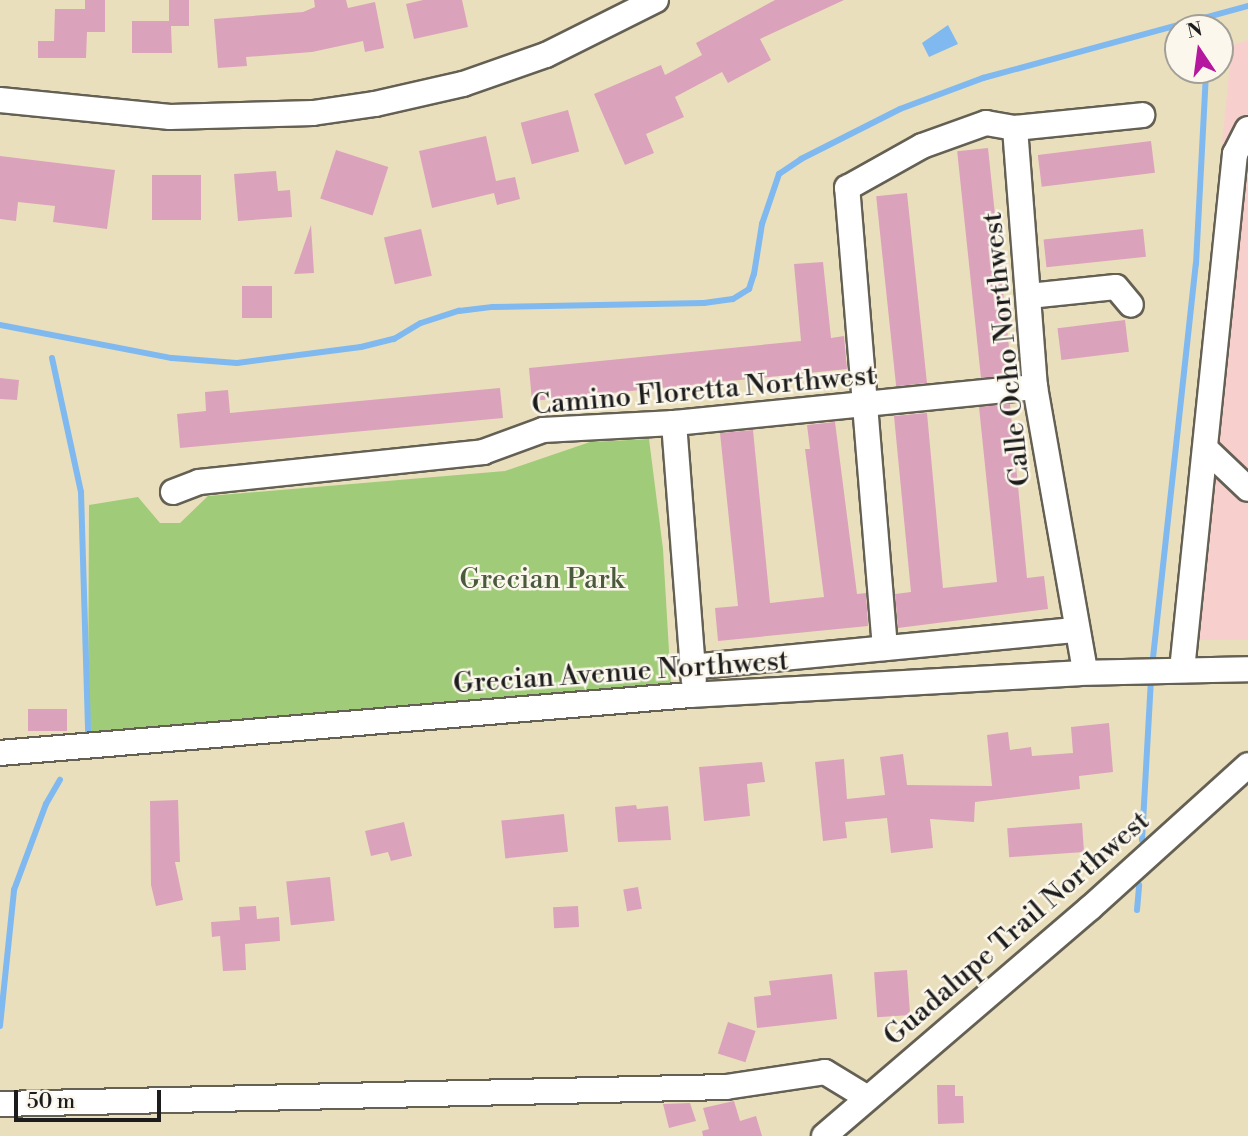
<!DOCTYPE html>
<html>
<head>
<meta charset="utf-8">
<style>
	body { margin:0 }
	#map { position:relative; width:1248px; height:1136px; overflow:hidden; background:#eadfbc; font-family:"Libre Bodoni",serif }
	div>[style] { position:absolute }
	.built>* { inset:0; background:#f7d0cd }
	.green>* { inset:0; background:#a0cc79 }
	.water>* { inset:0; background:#7fb9f0 }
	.stream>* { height:6px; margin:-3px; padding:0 3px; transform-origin:3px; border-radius:3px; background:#7fb9f0 }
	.building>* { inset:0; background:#dba2bc; transform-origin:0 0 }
	.roads { filter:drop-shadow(2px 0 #646054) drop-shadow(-2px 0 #646054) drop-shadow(0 2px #646054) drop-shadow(0 -2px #646054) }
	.minor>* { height:24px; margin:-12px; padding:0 12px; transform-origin:12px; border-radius:12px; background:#fff }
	span { translate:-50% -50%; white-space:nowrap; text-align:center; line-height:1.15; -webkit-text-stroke:5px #fbf7ec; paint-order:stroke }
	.street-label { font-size:28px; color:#1c1c1c }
	.park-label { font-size:28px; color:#4a5a3d }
	.north { position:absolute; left:1164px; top:14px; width:70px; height:70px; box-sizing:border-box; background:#fbf7ec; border:2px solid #a29f99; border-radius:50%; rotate:347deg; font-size:19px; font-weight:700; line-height:28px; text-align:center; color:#1c1c1c }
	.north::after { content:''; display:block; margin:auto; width:24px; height:32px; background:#b5179e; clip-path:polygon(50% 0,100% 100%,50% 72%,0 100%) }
	.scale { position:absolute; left:14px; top:1090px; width:147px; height:32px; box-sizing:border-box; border:4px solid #1c1c1c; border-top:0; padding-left:9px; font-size:21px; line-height:24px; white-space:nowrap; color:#1c1c1c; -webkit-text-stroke:5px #fbf7ec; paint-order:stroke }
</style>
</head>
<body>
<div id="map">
	<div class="built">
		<i style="clip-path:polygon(1248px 40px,1248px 640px,1171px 640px,1232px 45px)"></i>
	</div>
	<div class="green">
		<i style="clip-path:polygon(649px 439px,663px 549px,671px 685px,88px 733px,89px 505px,138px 497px,160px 523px,180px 523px,208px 496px,505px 471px,590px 442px)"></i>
	</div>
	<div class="water">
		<i style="clip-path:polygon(948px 25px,958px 44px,929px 57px,922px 43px)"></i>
	</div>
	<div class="stream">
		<i style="left:0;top:325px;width:175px;rotate:10.9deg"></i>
		<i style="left:172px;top:358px;width:65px;rotate:4.4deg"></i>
		<i style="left:237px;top:363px;width:125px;rotate:-7.4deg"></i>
		<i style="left:361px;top:347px;width:34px;rotate:-14deg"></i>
		<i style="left:394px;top:339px;width:31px;rotate:-31deg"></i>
		<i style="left:421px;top:323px;width:40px;rotate:-18deg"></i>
		<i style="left:459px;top:311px;width:34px;rotate:-7deg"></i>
		<i style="left:493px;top:307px;width:211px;rotate:-1.1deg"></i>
		<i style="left:704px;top:303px;width:29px;rotate:-8deg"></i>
		<i style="left:733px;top:299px;width:19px;rotate:-32deg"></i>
		<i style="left:749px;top:289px;width:16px;rotate:-72deg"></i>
		<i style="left:754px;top:274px;width:51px;rotate:-80.9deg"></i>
		<i style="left:762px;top:224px;width:53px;rotate:-71.2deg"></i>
		<i style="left:779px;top:174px;width:27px;rotate:-34deg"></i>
		<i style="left:801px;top:159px;width:111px;rotate:-26.8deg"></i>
		<i style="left:900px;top:109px;width:89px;rotate:-20.5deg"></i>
		<i style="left:983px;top:78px;width:275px;rotate:-15.2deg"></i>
		<i style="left:52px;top:358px;width:137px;rotate:77.8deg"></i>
		<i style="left:81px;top:492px;width:241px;rotate:88.3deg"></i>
		<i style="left:1152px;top:667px;width:405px;rotate:-83.8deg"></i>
		<i style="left:1196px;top:264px;width:194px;rotate:-87deg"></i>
		<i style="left:1142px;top:840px;width:162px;rotate:-86.8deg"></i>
		<i style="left:1137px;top:910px;width:25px;rotate:-85deg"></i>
		<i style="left:0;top:1026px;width:137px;rotate:-84.1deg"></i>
		<i style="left:14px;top:890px;width:92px;rotate:-69.6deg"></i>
		<i style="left:46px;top:804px;width:28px;rotate:-60deg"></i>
	</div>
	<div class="building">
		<i style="clip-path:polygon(85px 0,105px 0,105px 32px,87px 32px,86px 58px,38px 58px,38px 41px,54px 41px,55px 9px,85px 9px)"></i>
		<i style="clip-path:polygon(169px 0,189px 0,189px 26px,171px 26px,172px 53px,132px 53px,132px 21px,169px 21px)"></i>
		<i style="clip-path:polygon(314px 0,346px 0,348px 8px,375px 2px,384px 48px,365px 52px,363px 41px,312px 52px,246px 57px,247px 66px,218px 68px,214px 19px,303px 12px,315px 7px)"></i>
		<i style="clip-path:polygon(423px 0,462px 0,468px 27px,414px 39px,406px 4px)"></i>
		<i style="clip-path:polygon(775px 0,844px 0,760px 39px,771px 60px,728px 83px,722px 72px,675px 97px,684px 117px,646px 134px,654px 153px,625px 165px,594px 94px,661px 65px,665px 75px,702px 55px,696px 43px)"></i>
		<i style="left:568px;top:110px;width:43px;height:49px;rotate:75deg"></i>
		<i style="clip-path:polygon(486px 136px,496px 181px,515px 177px,520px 199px,497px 205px,494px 193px,432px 208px,419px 151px)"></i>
		<i style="left:1151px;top:141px;width:32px;height:114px;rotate:83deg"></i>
		<i style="left:988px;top:148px;width:228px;height:31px;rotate:84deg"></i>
		<i style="left:336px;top:150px;width:55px;height:51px;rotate:18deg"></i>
		<i style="clip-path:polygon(0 156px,115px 170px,107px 229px,53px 222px,55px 206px,18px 202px,16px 221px,0 219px)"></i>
		<i style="clip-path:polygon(276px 171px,278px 191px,290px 190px,292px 217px,238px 221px,234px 174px)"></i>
		<i style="left:152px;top:175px;width:49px;height:45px"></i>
		<i style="left:907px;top:193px;width:191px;height:31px;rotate:84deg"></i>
		<i style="clip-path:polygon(311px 225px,314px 273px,294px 274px)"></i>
		<i style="left:421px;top:229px;width:48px;height:38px;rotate:77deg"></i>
		<i style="left:1143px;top:229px;width:28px;height:100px;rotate:84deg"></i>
		<i style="clip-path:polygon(823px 262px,831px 338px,844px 336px,847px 369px,532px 401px,529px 368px,801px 341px,794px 264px)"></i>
		<i style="left:242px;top:286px;width:30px;height:32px"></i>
		<i style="left:1125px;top:320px;width:32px;height:68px;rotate:83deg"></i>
		<i style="clip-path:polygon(0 378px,19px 380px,17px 400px,0 399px)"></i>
		<i style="clip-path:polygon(500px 388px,503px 418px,180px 448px,177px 414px,206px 411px,205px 392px,228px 390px,230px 413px)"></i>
		<i style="clip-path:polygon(1010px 404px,1027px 578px,1044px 576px,1048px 609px,898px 628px,895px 594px,911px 592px,894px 416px,927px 413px,943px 588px,997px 582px,979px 407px)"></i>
		<i style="clip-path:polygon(835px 422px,857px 594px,866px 593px,868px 626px,718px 641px,715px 608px,738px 606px,720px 433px,753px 430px,770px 603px,824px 597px,805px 449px,810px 449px,807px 425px)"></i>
		<i style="left:67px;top:709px;width:22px;height:39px;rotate:90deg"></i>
		<i style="clip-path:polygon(1109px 723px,1113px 772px,1079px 776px,1080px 789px,975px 802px,974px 822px,930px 819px,933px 848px,891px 853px,887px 818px,845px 822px,847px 838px,823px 841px,815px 762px,844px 759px,847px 799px,885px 795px,880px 757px,903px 754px,907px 785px,992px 786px,987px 735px,1008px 732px,1010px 750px,1031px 747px,1032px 756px,1073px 753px,1071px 727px)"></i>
		<i style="clip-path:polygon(762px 762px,765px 782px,747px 784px,750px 816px,704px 821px,699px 767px)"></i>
		<i style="clip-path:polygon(178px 800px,180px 862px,175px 862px,183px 900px,156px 906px,151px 885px,150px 801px)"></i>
		<i style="clip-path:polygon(636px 805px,637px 809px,668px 806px,671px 840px,618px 842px,615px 807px)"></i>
		<i style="left:564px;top:814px;width:38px;height:63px;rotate:84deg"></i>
		<i style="clip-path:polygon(404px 822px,412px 856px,391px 861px,388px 852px,371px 856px,365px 831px)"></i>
		<i style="left:1082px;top:823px;width:29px;height:75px;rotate:86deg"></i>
		<i style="left:330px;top:877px;width:44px;height:44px;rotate:84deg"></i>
		<i style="left:638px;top:887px;width:22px;height:15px;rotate:80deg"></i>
		<i style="clip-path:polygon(256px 906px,257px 919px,279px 917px,280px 941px,245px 944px,246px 970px,223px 971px,220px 936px,212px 937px,211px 922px,240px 920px,239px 907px)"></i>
		<i style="left:578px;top:906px;width:21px;height:25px;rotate:87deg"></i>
		<i style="left:907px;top:970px;width:45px;height:33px;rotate:86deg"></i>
		<i style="clip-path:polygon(832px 974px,837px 1019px,757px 1028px,754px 997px,771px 995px,769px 981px)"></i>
		<i style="left:728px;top:1022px;width:29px;height:33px;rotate:18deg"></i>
		<i style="clip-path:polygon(937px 1085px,955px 1085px,955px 1096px,963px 1096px,964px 1123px,938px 1124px)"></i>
		<i style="clip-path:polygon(734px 1101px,740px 1121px,756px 1116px,762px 1136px,703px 1136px,702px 1131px,709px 1129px,703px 1108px)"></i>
		<i style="clip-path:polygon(690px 1103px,696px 1121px,669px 1128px,663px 1104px)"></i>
	</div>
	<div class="roads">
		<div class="minor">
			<i style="left:0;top:100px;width:171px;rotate:5.7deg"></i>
			<i style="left:170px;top:117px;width:143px;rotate:-1.6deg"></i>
			<i style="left:313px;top:113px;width:63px;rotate:-8.3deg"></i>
			<i style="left:375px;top:104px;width:90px;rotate:-12.8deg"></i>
			<i style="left:463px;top:84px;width:88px;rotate:-19.3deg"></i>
			<i style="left:546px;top:55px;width:123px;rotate:-26.6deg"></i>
			<i style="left:1015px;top:128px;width:260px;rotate:85.6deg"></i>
			<i style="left:1035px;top:387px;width:289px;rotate:80deg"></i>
			<i style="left:1029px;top:296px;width:87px;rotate:-5.9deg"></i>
			<i style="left:1116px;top:287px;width:23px;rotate:50deg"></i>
			<i style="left:674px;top:423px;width:258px;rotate:85.6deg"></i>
			<i style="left:1208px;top:451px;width:55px;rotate:43.5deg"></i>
			<i style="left:173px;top:492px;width:28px;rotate:-21deg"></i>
			<i style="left:199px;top:482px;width:286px;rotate:-6deg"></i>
			<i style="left:483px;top:452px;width:64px;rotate:-20.1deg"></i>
			<i style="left:543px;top:430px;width:131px;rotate:-3.1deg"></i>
			<i style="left:674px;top:423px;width:363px;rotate:-5.7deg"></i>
			<i style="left:885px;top:648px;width:462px;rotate:-94.7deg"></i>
			<i style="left:847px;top:188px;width:86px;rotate:-29.2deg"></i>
			<i style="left:922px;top:146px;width:68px;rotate:-19.8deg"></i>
			<i style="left:986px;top:123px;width:29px;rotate:10deg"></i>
			<i style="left:1015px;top:128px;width:128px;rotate:-5.8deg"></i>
			<i style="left:690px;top:667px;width:387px;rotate:-5.5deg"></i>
			<i style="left:1182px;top:670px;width:519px;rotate:-84.14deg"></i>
			<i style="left:1235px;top:154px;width:28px;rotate:-63deg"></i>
			<i style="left:0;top:753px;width:692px;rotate:-4.8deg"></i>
			<i style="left:690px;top:695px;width:389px;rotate:-3.2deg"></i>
			<i style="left:1078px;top:673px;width:170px;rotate:-1.3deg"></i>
			<i style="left:0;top:1104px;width:726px;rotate:-1.34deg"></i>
			<i style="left:726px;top:1087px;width:100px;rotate:-8.6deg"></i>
			<i style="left:825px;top:1072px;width:50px;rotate:31.2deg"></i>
			<i style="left:824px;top:1136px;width:350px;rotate:-40.6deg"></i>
			<i style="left:1090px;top:908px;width:213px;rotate:-42.1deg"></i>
		</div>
	</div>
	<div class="street-label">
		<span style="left:1007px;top:349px;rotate:-96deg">Calle Ocho Northwest</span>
		<span style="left:704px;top:391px;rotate:-5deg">Camino Floretta Northwest</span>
		<span style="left:621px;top:673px;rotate:-4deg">Grecian Avenue Northwest</span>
		<span style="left:1017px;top:929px;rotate:-41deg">Guadalupe Trail Northwest</span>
	</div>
	<div class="park-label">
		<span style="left:542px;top:580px">Grecian Park</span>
	</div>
	<div class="north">N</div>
	<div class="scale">50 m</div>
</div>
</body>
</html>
